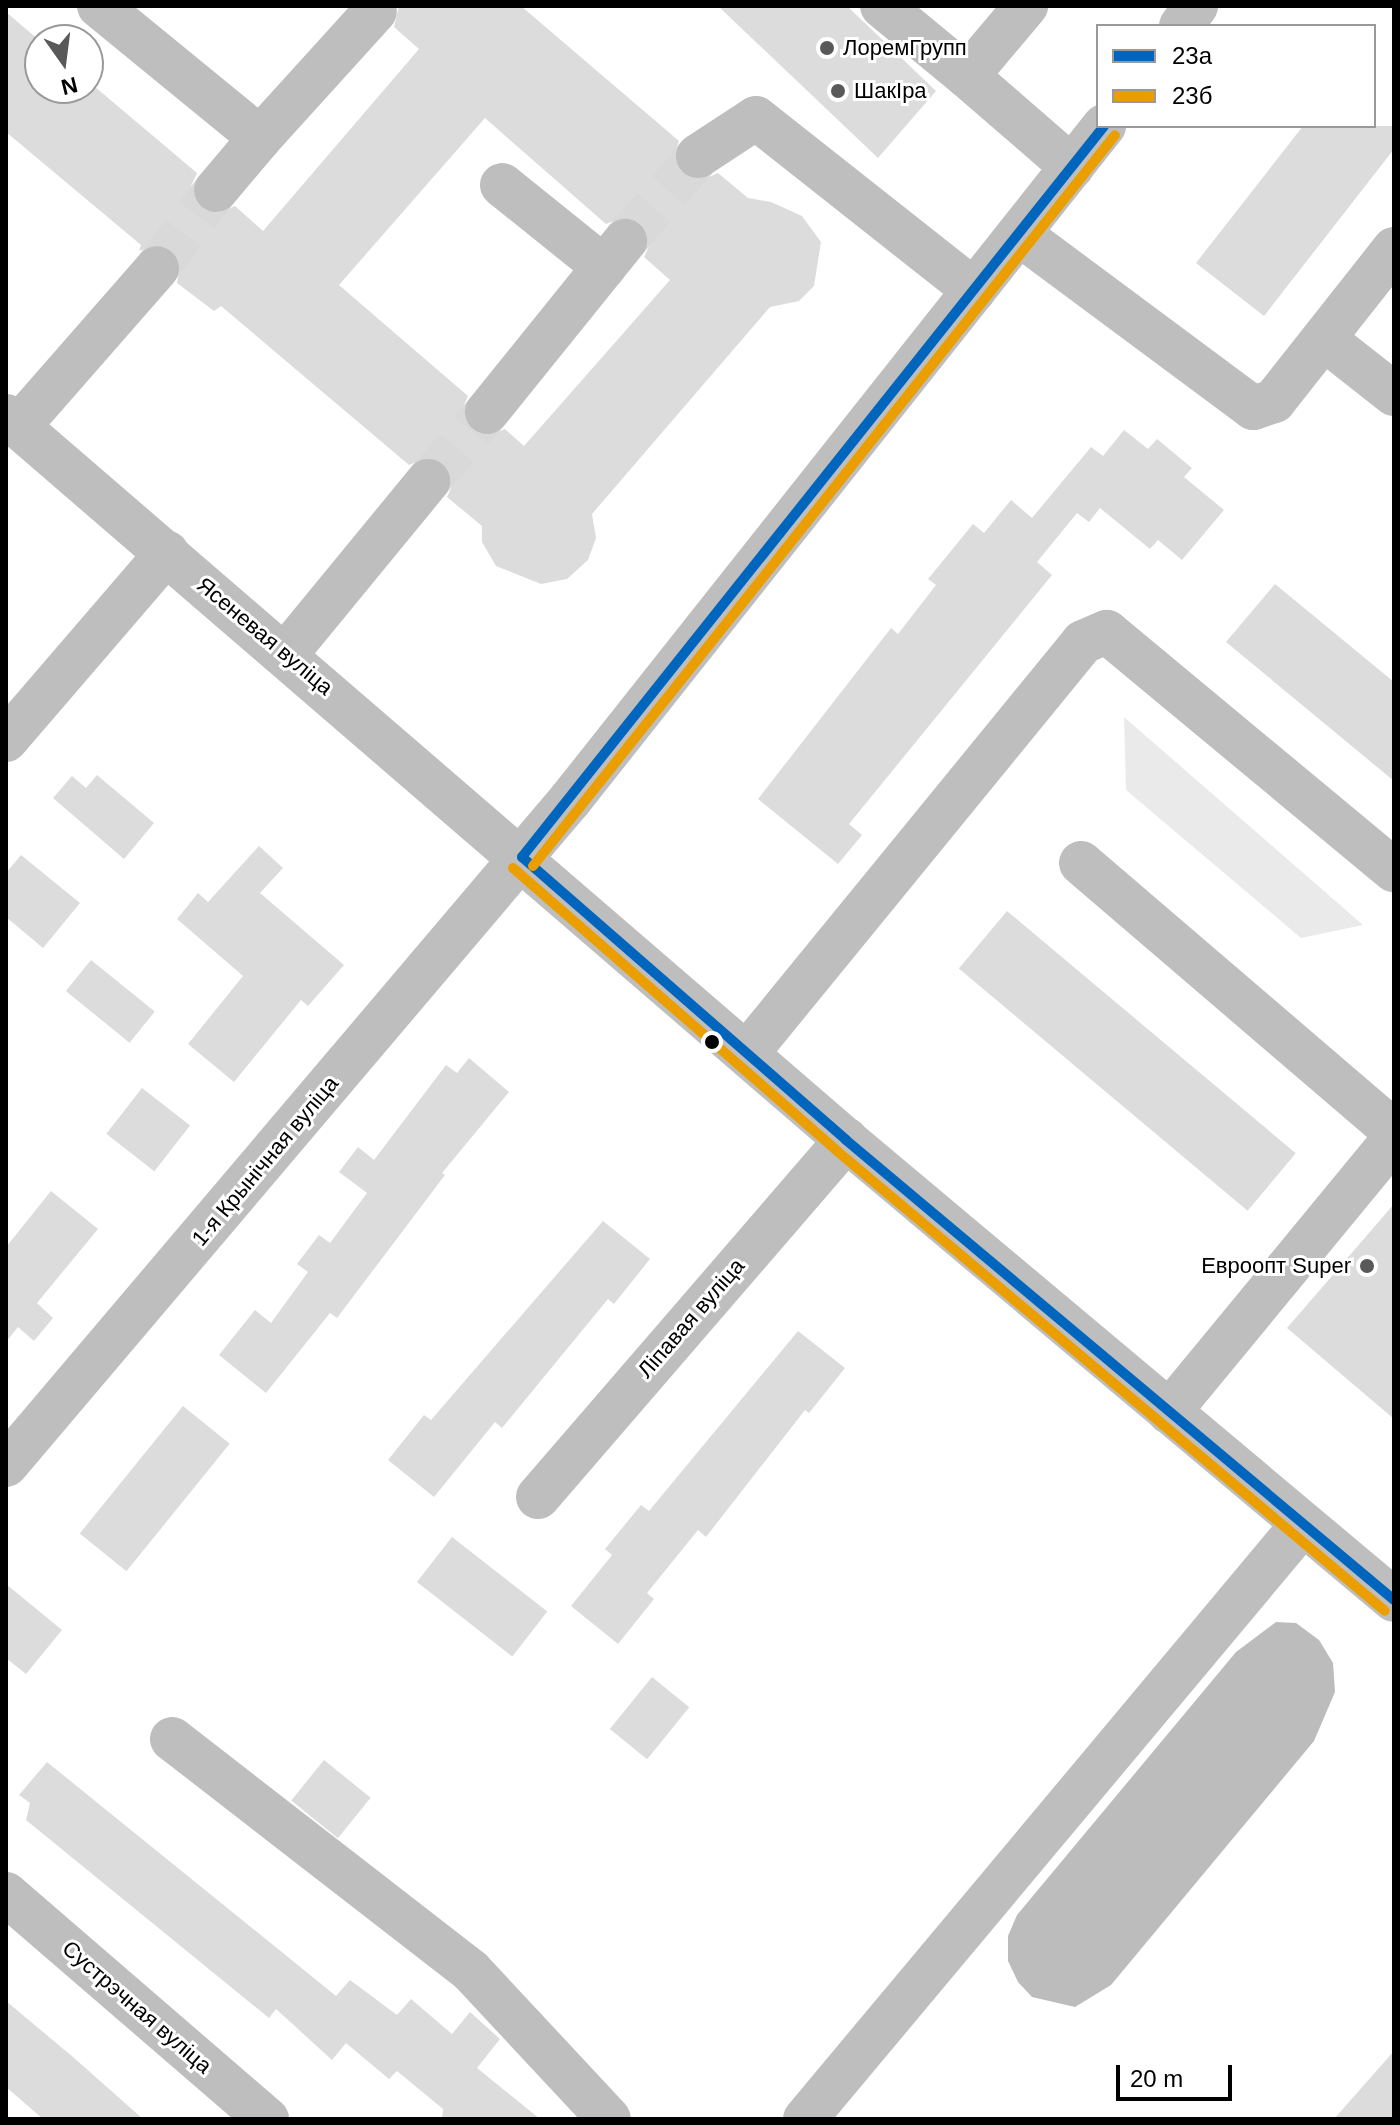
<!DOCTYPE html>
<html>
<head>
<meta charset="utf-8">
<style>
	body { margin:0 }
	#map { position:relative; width:1400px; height:2125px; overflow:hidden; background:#fff; font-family:Arial,sans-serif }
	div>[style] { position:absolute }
	.green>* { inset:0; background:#eaeaea }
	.water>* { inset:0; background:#bcbcbc }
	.building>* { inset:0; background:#dcdcdc; transform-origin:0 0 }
	.minor-tunnel>* { height:44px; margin-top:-22px; transform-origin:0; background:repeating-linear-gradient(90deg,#d9d9d9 0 44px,transparent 0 66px) }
	.minor>* { height:44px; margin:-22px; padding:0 22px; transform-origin:22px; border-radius:22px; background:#bebebe }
	.bus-1>* { height:10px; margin:-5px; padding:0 5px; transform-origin:5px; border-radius:5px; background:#0065bd }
	.bus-2>* { height:10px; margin:-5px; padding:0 5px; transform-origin:5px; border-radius:5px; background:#eb9e00 }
	.dots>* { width:22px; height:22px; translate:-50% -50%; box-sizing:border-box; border:4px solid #fff; border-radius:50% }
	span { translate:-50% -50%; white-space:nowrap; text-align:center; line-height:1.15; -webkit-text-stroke:6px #fff; paint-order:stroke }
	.poi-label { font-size:22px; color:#000 }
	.left { translate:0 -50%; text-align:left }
	.right { translate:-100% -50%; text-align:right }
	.street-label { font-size:22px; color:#000 }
	.frame { position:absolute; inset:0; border:8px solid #000; pointer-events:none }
	.legend { position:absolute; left:1096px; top:24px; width:280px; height:104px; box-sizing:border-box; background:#fff; border:2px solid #999; margin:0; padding:10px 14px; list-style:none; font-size:24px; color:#000 }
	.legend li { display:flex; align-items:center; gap:16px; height:40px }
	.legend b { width:40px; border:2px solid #999 }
	.north { position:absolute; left:24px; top:24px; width:80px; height:80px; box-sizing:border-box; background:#fff; border:2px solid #999; border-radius:50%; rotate:166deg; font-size:22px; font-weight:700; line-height:32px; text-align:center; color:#000 }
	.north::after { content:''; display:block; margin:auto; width:28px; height:36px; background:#595959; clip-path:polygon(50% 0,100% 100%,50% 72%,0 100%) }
	.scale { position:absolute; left:1116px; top:2065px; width:116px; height:36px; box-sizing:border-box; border:4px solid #000; border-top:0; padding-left:10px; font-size:24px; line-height:28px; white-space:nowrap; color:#000; -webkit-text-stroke:6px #fff; paint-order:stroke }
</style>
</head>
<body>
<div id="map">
	<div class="green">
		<i style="clip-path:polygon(1124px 717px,1363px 925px,1301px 938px,1126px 790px)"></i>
	</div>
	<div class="water">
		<i style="clip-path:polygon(1276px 1622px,1296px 1623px,1319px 1640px,1333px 1663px,1335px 1692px,1314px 1741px,1111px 1985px,1075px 2007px,1032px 1997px,1018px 1982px,1008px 1961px,1008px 1936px,1017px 1915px,1236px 1652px)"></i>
	</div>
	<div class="building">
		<i style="clip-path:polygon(evenodd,399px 6px,521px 6px,679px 141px,673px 158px,686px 178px,700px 181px,718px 173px,748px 198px,771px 202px,802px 216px,821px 242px,814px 286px,799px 301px,770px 307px,592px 514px,596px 538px,588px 560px,567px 579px,541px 584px,496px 566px,482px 542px,482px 526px,447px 497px,453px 484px,444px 462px,431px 456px,409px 465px,221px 306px,214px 311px,177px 283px,181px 261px,173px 249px,161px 243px,139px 251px,141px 245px,6px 132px,6px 12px,40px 41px,40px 88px,88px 88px,88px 81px,197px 173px,191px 186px,199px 208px,212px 215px,235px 206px,263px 231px,419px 49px,394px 27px,399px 6px,485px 118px,606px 224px,628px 216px,641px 222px,650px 244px,644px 257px,670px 280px,524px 446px,505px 429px,484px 437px,471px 431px,462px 409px,468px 396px,339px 285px,485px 118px)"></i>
		<i style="clip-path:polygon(718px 6px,847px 6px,936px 91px,878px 158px)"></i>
		<i style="clip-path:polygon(1303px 126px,1394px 126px,1394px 149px,1264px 316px,1196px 263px)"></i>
		<i style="clip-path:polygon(1124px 430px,1148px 449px,1157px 439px,1192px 468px,1184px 477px,1224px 510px,1182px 560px,1158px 540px,1150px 549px,1100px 508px,1089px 522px,1077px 513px,1037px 562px,1052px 575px,849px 824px,862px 835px,838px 864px,758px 799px,891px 628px,898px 634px,936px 585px,928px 579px,973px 524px,984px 533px,1011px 500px,1032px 518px,1091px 447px,1103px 456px)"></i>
		<i style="clip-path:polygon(1275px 584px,1394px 682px,1394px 781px,1226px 642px)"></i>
		<i style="clip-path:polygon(97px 775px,154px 823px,124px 859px,53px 798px,72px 776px,86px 788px)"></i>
		<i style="clip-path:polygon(259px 846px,283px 868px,260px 893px,344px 965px,308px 1006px,301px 1000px,234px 1082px,188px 1044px,243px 976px,177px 919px,198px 893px,208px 902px)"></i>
		<i style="clip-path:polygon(21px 855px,80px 903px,43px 948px,6px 917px,6px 873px)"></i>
		<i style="left:1007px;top:911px;width:377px;height:75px;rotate:40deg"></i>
		<i style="left:91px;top:960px;width:82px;height:40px;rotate:39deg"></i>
		<i style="clip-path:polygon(469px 1058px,509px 1092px,442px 1173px,445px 1175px,337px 1318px,330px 1313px,266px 1393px,219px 1355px,255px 1310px,271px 1323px,308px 1272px,297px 1264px,319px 1235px,330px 1243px,367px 1193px,339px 1172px,358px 1147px,374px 1160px,446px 1065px,457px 1073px)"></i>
		<i style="left:142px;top:1088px;width:61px;height:58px;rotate:38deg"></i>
		<i style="clip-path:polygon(51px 1191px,98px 1229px,37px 1303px,53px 1318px,34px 1341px,18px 1327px,6px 1342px,6px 1247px)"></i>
		<i style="clip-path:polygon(1394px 1204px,1394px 1419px,1287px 1328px)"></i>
		<i style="clip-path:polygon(603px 1221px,650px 1259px,614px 1304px,608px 1299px,502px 1428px,495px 1422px,434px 1497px,388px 1460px,424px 1415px,431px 1420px)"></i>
		<i style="clip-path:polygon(798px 1331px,845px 1368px,809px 1413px,805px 1410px,706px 1537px,698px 1530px,647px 1593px,654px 1599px,618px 1644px,571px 1606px,612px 1555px,605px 1549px,641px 1505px,649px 1511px)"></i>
		<i style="left:183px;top:1406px;width:60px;height:164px;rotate:39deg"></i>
		<i style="left:452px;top:1537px;width:121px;height:57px;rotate:38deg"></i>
		<i style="clip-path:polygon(6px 1584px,62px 1630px,26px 1674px,6px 1658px)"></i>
		<i style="left:652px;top:1677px;width:48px;height:67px;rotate:39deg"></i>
		<i style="left:324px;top:1760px;width:60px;height:52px;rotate:39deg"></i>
		<i style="clip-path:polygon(47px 1762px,336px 1996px,350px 1980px,397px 2015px,411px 1999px,452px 2034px,470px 2012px,500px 2039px,477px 2068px,540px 2119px,442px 2119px,443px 2109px,397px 2071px,389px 2079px,346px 2043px,332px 2060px,276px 2009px,269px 2018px,26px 1820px,30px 1803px,19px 1795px)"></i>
		<i style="clip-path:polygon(6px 2001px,73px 2057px,143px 2119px,43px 2119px,6px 2087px)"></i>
		<i style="clip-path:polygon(1394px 2051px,1394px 2119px,1334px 2119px)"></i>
	</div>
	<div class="minor-tunnel">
		<i style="left:625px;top:241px;width:112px;rotate:-49.3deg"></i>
		<i style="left:157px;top:268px;width:98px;rotate:-52.9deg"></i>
		<i style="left:428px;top:481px;width:91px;rotate:-49.5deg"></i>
	</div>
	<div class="minor">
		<i style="left:99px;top:6px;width:208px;rotate:39.3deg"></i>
		<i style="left:260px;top:138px;width:68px;rotate:130.2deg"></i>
		<i style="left:882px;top:6px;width:110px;rotate:39.5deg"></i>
		<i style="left:967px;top:76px;width:92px;rotate:-49.9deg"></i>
		<i style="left:1181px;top:26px;width:25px;rotate:-53deg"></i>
		<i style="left:967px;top:76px;width:139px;rotate:40.9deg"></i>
		<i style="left:260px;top:138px;width:171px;rotate:-47.8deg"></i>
		<i style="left:698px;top:156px;width:69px;rotate:-33.2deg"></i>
		<i style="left:756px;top:118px;width:278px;rotate:38.3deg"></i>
		<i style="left:502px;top:185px;width:131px;rotate:38.8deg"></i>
		<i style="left:1019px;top:234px;width:292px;rotate:36.6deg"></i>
		<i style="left:1253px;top:408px;width:22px;rotate:-18deg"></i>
		<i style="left:1274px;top:401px;width:194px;rotate:-51.7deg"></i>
		<i style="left:1324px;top:339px;width:89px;rotate:38.2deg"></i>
		<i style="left:487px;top:412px;width:220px;rotate:-51.1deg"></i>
		<i style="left:6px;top:416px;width:1109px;rotate:40.76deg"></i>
		<i style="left:846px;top:1140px;width:715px;rotate:40.01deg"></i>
		<i style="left:18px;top:427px;width:211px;rotate:-48.8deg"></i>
		<i style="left:286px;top:654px;width:224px;rotate:-50.6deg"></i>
		<i style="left:6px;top:740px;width:247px;rotate:-49.3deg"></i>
		<i style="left:1081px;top:863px;width:412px;rotate:40.6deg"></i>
		<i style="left:748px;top:1052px;width:529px;rotate:-50.75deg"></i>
		<i style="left:1083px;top:642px;width:26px;rotate:-23deg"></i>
		<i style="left:1107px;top:632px;width:373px;rotate:39.7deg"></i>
		<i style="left:1169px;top:1412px;width:354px;rotate:-50.5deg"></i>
		<i style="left:6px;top:1465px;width:872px;rotate:-49.7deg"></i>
		<i style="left:570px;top:800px;width:860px;rotate:-51.61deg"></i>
		<i style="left:538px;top:1497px;width:472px;rotate:-49.2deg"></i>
		<i style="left:172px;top:1739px;width:378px;rotate:37.8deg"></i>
		<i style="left:471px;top:1971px;width:202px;rotate:47deg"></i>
		<i style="left:6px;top:1894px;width:345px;rotate:40.8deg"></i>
		<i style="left:805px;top:2119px;width:774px;rotate:-50.08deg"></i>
	</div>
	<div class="bus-1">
		<i style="left:522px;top:857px;width:430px;rotate:41.1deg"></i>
		<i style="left:846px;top:1140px;width:715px;rotate:40.01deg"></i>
		<i style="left:522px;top:857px;width:934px;rotate:-51.47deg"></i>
	</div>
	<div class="bus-2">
		<i style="left:533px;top:866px;width:934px;rotate:-51.47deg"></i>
		<i style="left:513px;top:868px;width:430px;rotate:41.1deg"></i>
		<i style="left:837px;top:1151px;width:715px;rotate:40.01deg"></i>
	</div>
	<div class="dots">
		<i style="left:827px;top:48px;background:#595959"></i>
		<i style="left:838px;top:91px;background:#595959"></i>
		<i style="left:712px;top:1042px;background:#000"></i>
		<i style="left:1367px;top:1266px;background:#595959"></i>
	</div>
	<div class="poi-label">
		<span class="left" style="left:843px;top:48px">ЛоремГрупп</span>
		<span class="left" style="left:854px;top:91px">ШакІра</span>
		<span class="right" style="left:1351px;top:1266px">Евроопт Super</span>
	</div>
	<div class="street-label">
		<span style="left:265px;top:636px;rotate:40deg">Ясеневая вуліца</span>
		<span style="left:265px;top:1161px;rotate:-50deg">1-я Крынічная вуліца</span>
		<span style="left:691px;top:1318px;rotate:-49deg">Ліпавая вуліца</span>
		<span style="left:137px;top:2007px;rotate:41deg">Сустрэчная вуліца</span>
	</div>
	<div class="frame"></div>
	<ul class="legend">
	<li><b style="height:10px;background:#0065bd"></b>23а</li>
	<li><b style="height:10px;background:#eb9e00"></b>23б</li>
	</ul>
	<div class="north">N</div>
	<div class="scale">20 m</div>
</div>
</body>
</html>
